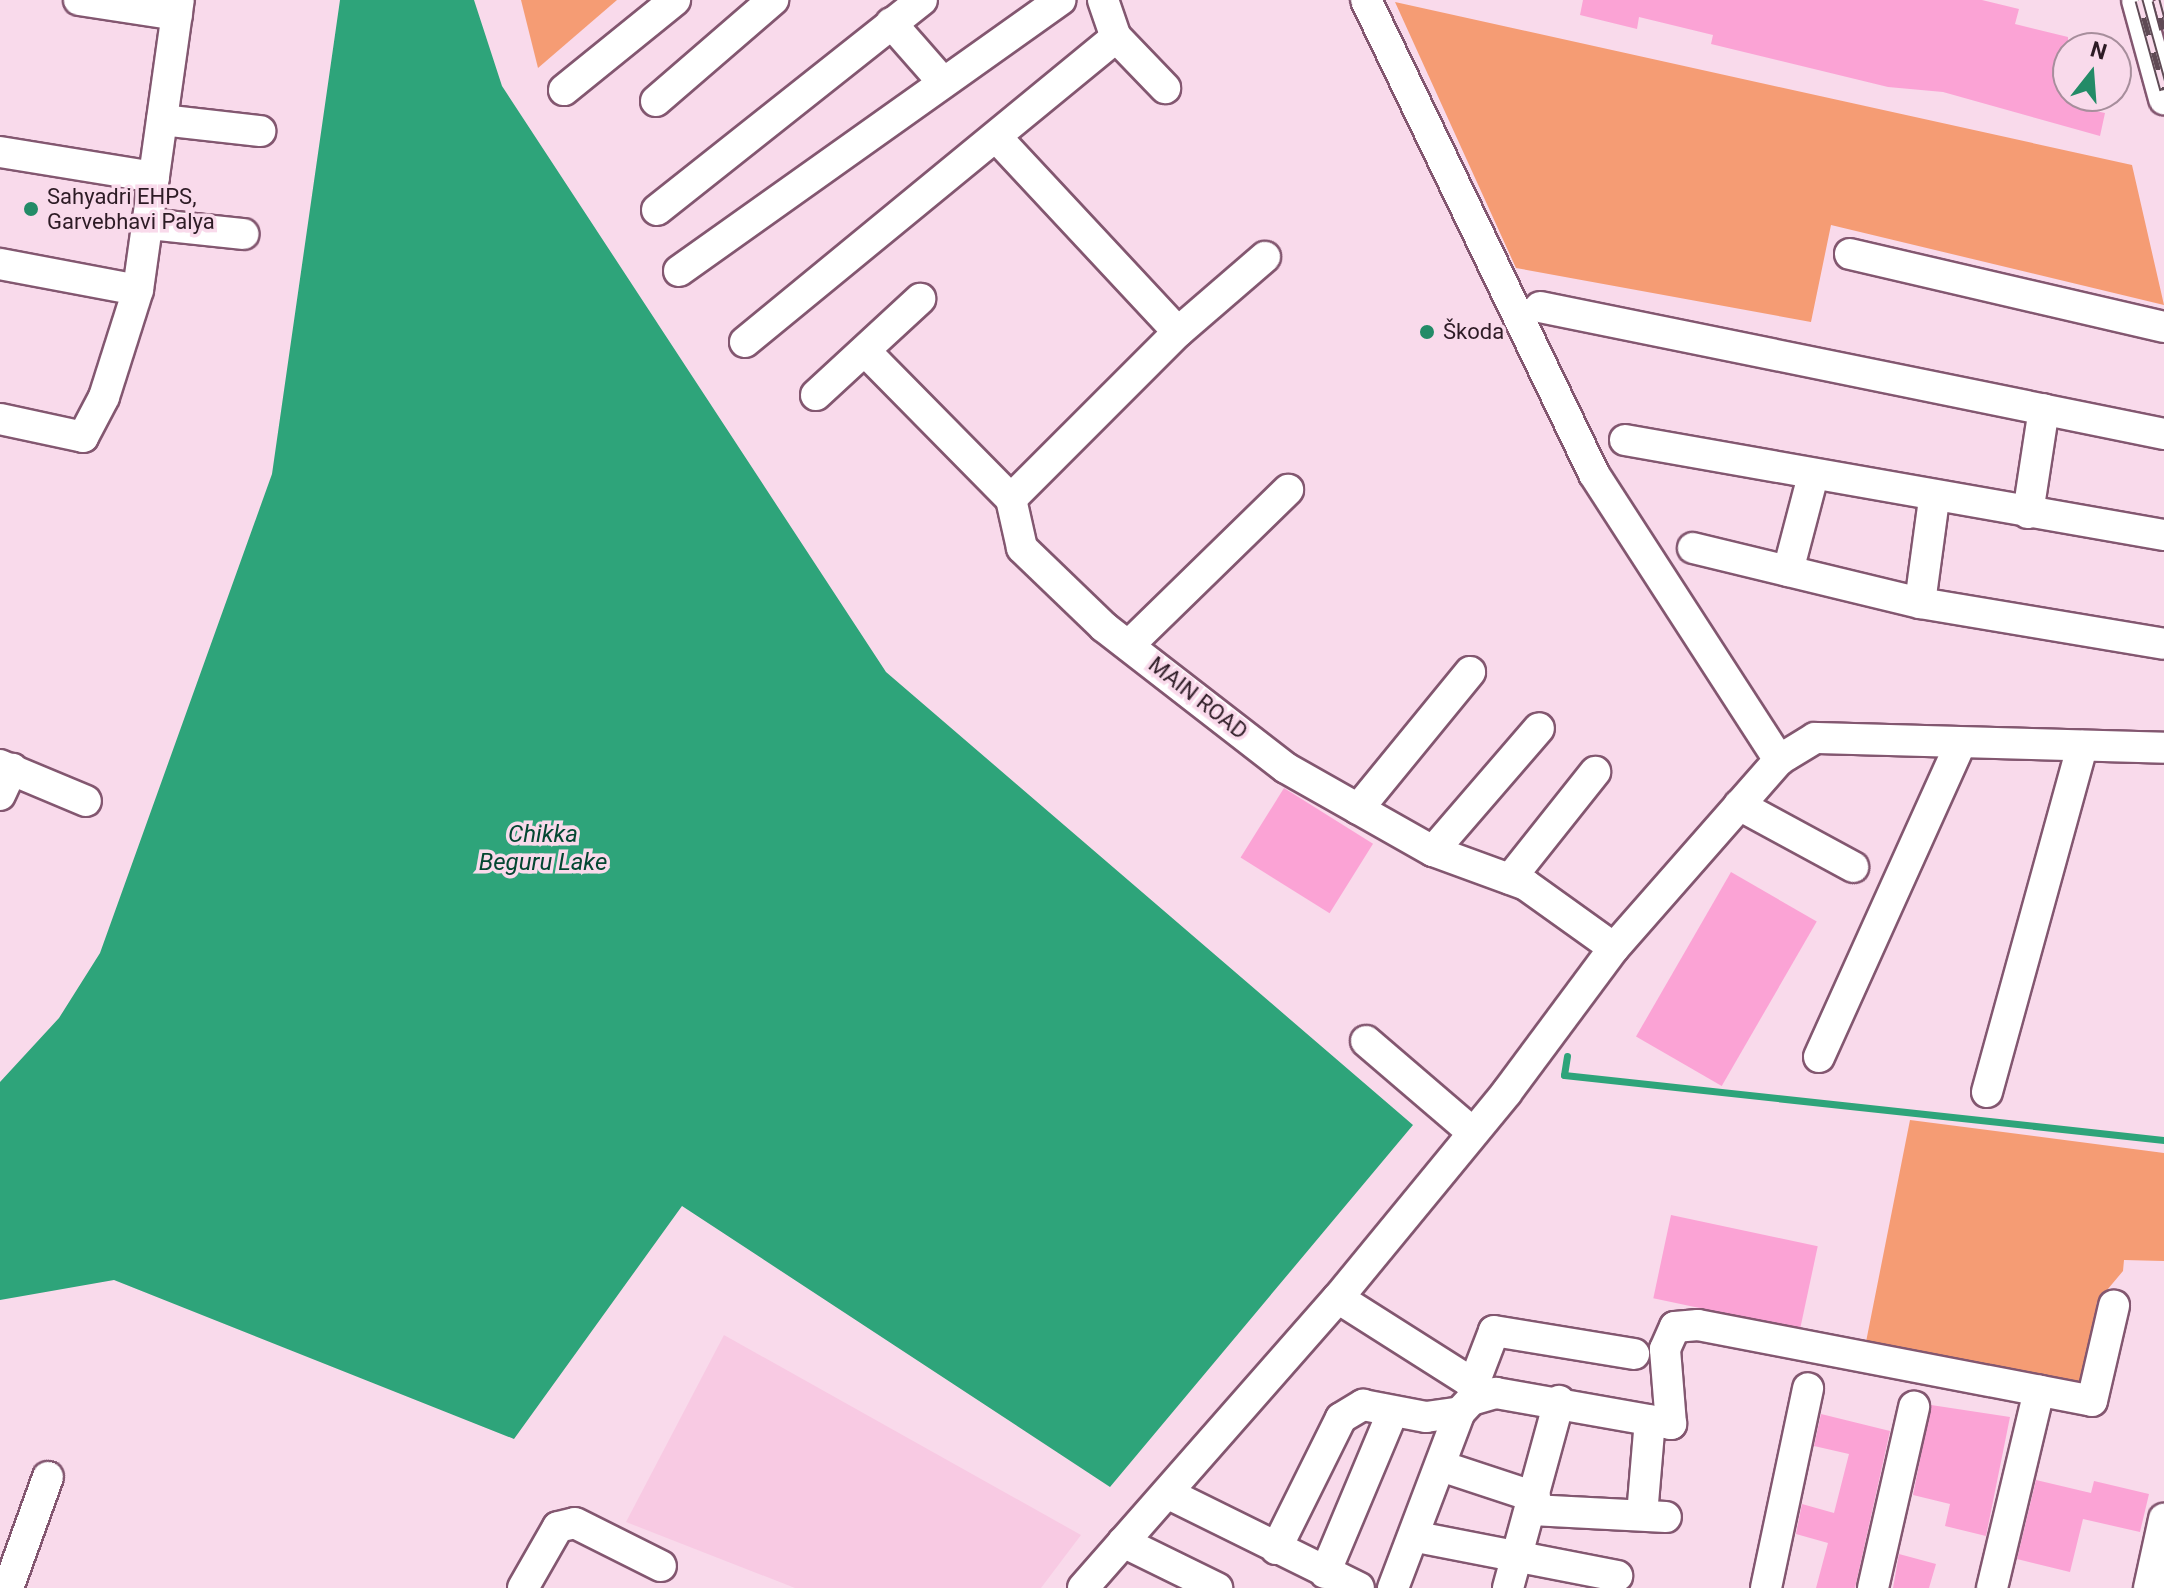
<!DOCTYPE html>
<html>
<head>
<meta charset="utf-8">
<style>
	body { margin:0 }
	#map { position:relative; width:2164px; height:1588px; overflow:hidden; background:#f9daeb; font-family:Roboto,sans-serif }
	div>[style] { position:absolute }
	.built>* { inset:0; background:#f8cae3 }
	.green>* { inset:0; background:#f59c74 }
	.water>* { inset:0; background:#2ea47a }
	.stream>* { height:7px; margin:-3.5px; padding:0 3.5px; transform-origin:3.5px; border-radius:3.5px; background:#2ea47a }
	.building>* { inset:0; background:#fba3d5; transform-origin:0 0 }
	.roads { filter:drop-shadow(2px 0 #835770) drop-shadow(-2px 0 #835770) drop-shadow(0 2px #835770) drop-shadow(0 -2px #835770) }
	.minor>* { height:30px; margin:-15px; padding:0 15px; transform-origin:15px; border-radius:15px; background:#fff }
	.rail>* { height:9px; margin-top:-4.5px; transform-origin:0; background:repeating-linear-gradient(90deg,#f9daeb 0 18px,#5f4a55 0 36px); box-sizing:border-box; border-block:2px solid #5f4a55 }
	.dots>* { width:22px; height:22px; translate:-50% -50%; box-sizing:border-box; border:4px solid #f9daeb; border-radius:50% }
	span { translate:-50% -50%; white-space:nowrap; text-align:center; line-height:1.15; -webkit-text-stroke:7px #f9daeb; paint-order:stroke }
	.poi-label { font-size:22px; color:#2d1b25 }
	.left { translate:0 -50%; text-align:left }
	.street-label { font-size:22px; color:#2d1b25 }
	.water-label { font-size:24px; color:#034631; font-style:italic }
	.north { position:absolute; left:2052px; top:32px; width:80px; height:80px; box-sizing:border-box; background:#f9daeb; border:2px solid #a78e9c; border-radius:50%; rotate:17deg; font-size:22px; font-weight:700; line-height:32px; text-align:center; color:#2d1b25 }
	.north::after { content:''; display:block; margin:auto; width:28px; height:36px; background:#238b67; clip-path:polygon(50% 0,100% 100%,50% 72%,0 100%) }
</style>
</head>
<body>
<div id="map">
	<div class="built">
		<i style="clip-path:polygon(724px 1335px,1081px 1535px,1041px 1588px,795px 1588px,626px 1522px)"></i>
	</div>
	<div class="green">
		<i style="clip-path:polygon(521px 0,617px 0,538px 68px)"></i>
		<i style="clip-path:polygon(1395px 2px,2132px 165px,2164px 305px,1831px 225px,1811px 322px,1516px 268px)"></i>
		<i style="clip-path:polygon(1910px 1120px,2164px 1153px,2164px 1261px,2124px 1260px,2123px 1271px,2097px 1302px,2084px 1388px,1865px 1347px)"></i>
	</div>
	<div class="water">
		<i style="clip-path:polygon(340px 0,474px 0,502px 86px,886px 672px,1413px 1125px,1110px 1487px,682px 1206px,514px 1439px,114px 1280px,0 1300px,0 1082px,59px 1018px,100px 953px,272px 474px)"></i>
	</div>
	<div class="stream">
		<i style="left:1567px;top:1056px;width:19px;rotate:99deg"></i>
		<i style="left:1564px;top:1075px;width:604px;rotate:6.18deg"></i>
	</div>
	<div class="building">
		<i style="clip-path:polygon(1583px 0,1982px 0,2019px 9px,2015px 24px,2068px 37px,2068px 96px,2090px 96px,2087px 109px,2105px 113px,2100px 136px,1943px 92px,1888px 87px,1711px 44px,1713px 35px,1639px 17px,1637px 29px,1580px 15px)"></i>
		<i style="left:1284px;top:788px;width:105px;height:82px;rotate:32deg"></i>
		<i style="left:1731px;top:872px;width:99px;height:190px;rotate:30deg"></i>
		<i style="left:1671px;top:1215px;width:150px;height:85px;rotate:12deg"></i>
		<i style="clip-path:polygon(1931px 1405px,2010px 1417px,1986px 1536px,1945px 1526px,1950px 1504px,1913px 1495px)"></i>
		<i style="clip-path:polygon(1821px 1414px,1890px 1431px,1855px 1588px,1816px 1588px,1828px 1543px,1796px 1534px,1802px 1504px,1834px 1513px,1849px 1454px,1814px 1446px)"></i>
		<i style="clip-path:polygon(2036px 1480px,2091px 1493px,2094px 1481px,2149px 1494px,2140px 1532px,2083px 1519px,2070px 1572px,2017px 1559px)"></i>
		<i style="clip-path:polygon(1899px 1554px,1936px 1564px,1929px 1588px,1893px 1588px)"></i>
	</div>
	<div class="roads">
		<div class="minor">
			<i style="left:79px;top:0;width:99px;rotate:8.7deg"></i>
			<i style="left:1103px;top:0;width:39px;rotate:71deg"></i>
			<i style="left:1116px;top:37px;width:71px;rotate:46.1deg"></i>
			<i style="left:1366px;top:0;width:526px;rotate:64.31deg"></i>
			<i style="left:1594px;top:474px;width:341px;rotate:57.1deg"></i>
			<i style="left:2137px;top:0;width:103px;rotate:74.7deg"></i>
			<i style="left:891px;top:23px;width:76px;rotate:48.7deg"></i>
			<i style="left:564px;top:90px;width:143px;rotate:-39deg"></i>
			<i style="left:656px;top:101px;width:155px;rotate:-40.8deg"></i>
			<i style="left:162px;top:120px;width:99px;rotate:6.4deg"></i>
			<i style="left:999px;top:140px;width:262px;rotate:47deg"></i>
			<i style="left:1178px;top:332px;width:236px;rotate:135deg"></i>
			<i style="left:0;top:152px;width:156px;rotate:9.2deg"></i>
			<i style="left:657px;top:210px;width:338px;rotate:-38.4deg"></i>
			<i style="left:148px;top:224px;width:96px;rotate:6deg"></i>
			<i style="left:1850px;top:254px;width:322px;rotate:13.1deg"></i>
			<i style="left:0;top:264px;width:140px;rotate:10.7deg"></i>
			<i style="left:679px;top:271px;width:468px;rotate:-35.4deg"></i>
			<i style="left:1540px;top:307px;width:637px;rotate:11.5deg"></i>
			<i style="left:1178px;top:332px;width:115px;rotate:-40.8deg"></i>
			<i style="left:745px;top:342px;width:480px;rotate:-39.4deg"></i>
			<i style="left:867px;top:353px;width:205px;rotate:45.4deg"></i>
			<i style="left:1011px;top:499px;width:50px;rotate:77.3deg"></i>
			<i style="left:1022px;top:548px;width:114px;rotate:43.9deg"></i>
			<i style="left:1104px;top:627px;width:230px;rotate:37.8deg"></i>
			<i style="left:1286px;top:768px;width:169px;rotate:29.5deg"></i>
			<i style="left:1433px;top:851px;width:99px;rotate:20.1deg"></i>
			<i style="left:1526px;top:885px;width:108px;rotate:35.6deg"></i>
			<i style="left:816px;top:395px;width:142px;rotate:-42.7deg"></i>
			<i style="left:0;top:419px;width:85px;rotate:12.2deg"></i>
			<i style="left:83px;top:437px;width:45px;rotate:-62.3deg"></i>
			<i style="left:104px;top:397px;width:112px;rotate:-72.4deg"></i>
			<i style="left:138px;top:290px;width:293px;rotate:-82deg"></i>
			<i style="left:1625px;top:440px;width:547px;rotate:10deg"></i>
			<i style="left:2028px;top:513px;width:105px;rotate:-81.3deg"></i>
			<i style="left:1693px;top:548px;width:234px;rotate:13.6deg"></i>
			<i style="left:1920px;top:603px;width:247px;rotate:9.5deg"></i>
			<i style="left:1788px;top:571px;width:98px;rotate:-75.3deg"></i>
			<i style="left:1920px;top:603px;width:105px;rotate:-82.3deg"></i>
			<i style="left:1130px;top:644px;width:221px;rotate:-44.3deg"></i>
			<i style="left:0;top:765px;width:93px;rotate:22.7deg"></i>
			<i style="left:0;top:795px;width:29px;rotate:-65deg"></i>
			<i style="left:1739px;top:805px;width:130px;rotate:28.5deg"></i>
			<i style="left:1358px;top:809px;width:177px;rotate:-50.7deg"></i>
			<i style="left:1433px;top:851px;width:162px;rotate:-49.2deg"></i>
			<i style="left:1510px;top:879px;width:137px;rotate:-51.5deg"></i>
			<i style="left:1366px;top:1041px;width:138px;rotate:40.6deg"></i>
			<i style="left:1819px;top:1057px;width:343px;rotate:-65.7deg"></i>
			<i style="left:1987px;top:1092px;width:359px;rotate:-74.6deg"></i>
			<i style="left:1338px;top:1298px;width:153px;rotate:32.4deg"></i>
			<i style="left:1467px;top:1380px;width:9px;rotate:-13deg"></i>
			<i style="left:1476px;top:1378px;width:50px;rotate:-69deg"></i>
			<i style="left:1494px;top:1331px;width:142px;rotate:9.3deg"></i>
			<i style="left:1441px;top:1466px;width:99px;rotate:18.3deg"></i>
			<i style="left:1167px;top:1493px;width:214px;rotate:26.3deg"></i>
			<i style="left:1532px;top:1510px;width:134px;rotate:3deg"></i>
			<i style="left:1642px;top:1515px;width:95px;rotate:-85.2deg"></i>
			<i style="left:1417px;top:1537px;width:204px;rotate:11deg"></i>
			<i style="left:1123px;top:1542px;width:105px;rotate:26.1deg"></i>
			<i style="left:1276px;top:1549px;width:146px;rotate:-63.6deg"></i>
			<i style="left:1341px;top:1418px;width:26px;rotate:-31deg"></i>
			<i style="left:1363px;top:1405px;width:64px;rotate:10.8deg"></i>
			<i style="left:1426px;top:1417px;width:34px;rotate:-8deg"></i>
			<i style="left:1460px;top:1412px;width:16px;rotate:-47deg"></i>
			<i style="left:1471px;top:1400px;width:26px;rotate:-16deg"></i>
			<i style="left:1496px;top:1393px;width:178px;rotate:10deg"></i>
			<i style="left:1671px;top:1424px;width:75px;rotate:-94.6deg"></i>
			<i style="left:1665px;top:1349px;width:24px;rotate:-66deg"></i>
			<i style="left:1675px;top:1327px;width:23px;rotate:-5deg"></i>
			<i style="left:1698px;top:1325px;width:401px;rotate:10.9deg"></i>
			<i style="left:2092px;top:1401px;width:98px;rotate:-77deg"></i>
			<i style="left:1325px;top:1573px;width:173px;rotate:-67.2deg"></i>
			<i style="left:8px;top:1588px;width:118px;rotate:-70.2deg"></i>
			<i style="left:523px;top:1588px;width:70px;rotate:-60.2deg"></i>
			<i style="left:558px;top:1527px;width:17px;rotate:-13deg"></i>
			<i style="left:575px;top:1523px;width:96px;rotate:26.6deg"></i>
			<i style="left:1083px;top:1588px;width:386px;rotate:-48.7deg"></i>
			<i style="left:1338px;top:1298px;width:266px;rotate:-50.6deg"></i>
			<i style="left:1507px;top:1092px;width:179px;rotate:-53.4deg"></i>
			<i style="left:1614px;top:948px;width:250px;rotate:-48.7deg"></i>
			<i style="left:1779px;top:760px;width:42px;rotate:-31.4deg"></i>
			<i style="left:1815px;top:738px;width:349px;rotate:1.6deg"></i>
			<i style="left:1393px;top:1588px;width:188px;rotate:-69.2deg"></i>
			<i style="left:1508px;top:1588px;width:194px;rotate:-74.7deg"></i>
			<i style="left:1766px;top:1588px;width:204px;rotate:-78.1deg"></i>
			<i style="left:1873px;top:1588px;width:186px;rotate:-77.2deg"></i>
			<i style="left:1992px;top:1588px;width:203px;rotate:-76.6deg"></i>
			<i style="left:2149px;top:1588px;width:71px;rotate:-77.7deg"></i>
		</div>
	</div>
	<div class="rail">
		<i style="left:2139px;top:0;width:93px;rotate:74.5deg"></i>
		<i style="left:2156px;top:0;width:30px;rotate:75deg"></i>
	</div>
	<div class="dots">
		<i style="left:31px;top:209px;background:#238b67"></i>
		<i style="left:1427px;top:332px;background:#238b67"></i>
	</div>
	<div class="poi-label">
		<span class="left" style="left:47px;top:209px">Sahyadri EHPS,<br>Garvebhavi Palya</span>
		<span class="left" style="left:1443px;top:332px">Škoda</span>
	</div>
	<div class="street-label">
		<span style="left:1198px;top:698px;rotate:38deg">MAIN ROAD</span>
	</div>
	<div class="water-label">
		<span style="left:543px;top:849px">Chikka<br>Beguru Lake</span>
	</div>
	<div class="north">N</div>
</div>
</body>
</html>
